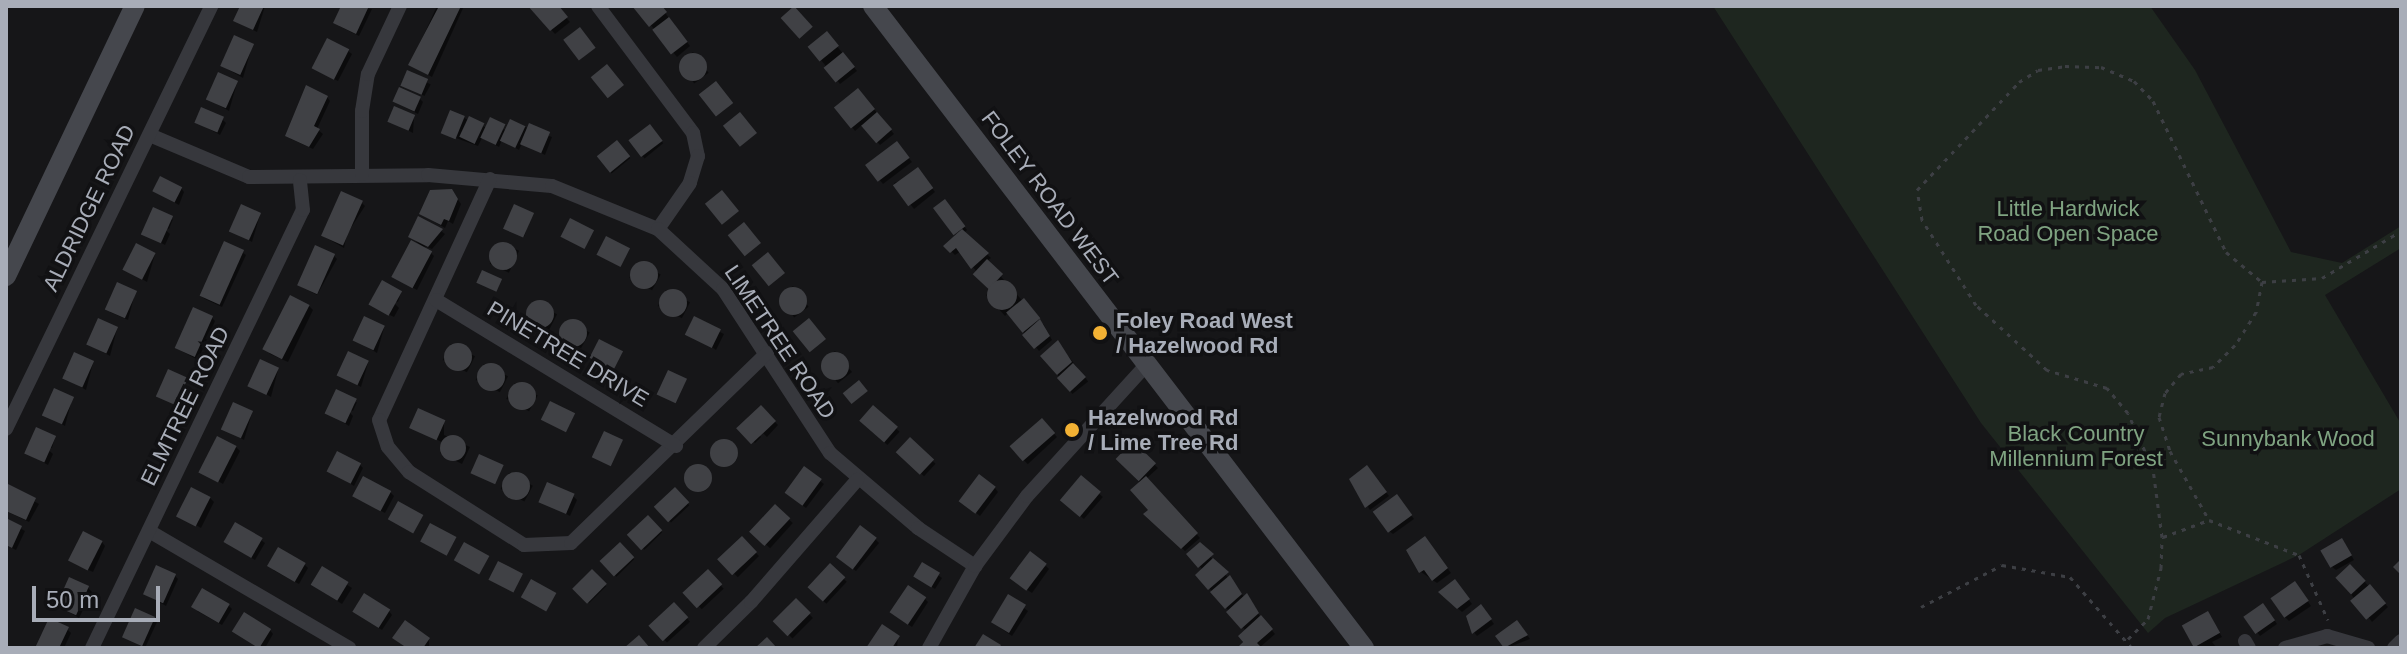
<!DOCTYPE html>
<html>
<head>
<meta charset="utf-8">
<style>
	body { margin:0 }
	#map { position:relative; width:2407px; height:654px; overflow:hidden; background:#161618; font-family:Arial,sans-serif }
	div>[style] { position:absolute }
	.green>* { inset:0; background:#1e261f }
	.shadow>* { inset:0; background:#0007; transform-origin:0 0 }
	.round { border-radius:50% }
	.building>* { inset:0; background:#404145; transform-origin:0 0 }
	.path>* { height:3px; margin-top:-1.5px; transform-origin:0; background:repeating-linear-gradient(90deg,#3d3f44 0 4px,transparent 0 10px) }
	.street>* { height:14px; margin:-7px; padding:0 7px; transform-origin:7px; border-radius:7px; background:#37383d }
	.secondary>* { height:20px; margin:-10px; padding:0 10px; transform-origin:10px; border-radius:10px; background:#45474d }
	.dots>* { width:22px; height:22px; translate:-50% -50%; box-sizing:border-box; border:4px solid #111113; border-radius:50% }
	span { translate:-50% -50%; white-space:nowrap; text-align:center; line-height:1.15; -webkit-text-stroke:7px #111113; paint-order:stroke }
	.street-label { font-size:22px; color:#a8adb8 }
	.park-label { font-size:22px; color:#7fa381 }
	.poi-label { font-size:22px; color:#a8adb8; font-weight:700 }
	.left { translate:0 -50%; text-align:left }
	.frame { position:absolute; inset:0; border:8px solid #a8adb8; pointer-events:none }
	.scale { position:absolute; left:32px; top:586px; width:128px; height:36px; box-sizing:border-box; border:4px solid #a8adb8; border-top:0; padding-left:10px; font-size:24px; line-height:28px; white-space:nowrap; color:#a8adb8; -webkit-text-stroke:6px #111113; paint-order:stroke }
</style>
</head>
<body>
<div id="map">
	<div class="green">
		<i style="clip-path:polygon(1713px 6px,2150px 6px,2195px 70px,2291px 252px,2342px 263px,2401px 226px,2401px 248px,2325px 295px,2401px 424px,2401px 489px,2299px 555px,2165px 618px,2148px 633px,1981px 423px)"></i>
	</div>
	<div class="shadow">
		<i style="clip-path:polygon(242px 6px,265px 6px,257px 32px,235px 21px)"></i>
		<i style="clip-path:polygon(344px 6px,372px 9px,359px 36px,339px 26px)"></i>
		<i style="clip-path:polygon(437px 6px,464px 6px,432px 77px,410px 65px)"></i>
		<i style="clip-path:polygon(530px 6px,555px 6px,570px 22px,555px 34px)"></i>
		<i style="clip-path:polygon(635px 6px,660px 6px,690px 46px,677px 57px)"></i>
		<i style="clip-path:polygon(827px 34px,857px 71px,840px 84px,821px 60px)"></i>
		<i style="clip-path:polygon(252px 46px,243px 78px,222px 66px)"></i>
		<i style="clip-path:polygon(348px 51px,352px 54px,338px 81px,318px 71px)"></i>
		<i style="left:693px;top:52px;width:26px;height:18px;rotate:53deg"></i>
		<i style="left:408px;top:72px;width:26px;height:13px;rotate:29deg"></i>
		<i style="clip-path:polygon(237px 83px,229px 111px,208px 99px)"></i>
		<i style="clip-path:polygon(862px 94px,894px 134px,880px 145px,862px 125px,855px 131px,837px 108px)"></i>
		<i style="clip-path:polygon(327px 97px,330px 101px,317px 129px,323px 134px,313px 149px,291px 139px,287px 136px)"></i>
		<i style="clip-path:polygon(420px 99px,423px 102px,418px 114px,395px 102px)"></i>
		<i style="clip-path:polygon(414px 117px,413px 133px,390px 121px)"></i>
		<i style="clip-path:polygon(464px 118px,487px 128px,508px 130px,511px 122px,552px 137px,545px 155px,522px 143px,519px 150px,502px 140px,499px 147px,482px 138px,478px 146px,442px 133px)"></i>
		<i style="clip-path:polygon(222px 119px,226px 123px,220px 135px,197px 122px)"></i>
		<i style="left:650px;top:127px;width:21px;height:24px;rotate:51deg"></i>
		<i style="left:617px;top:142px;width:21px;height:24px;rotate:51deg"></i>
		<i style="clip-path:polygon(900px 148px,912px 162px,883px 184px,868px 166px)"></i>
		<i style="clip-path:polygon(921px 174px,935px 192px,914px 209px,894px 183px)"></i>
		<i style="clip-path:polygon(181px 188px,184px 192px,179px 205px,155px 192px)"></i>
		<i style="clip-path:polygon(455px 195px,461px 204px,453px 224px,448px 221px,445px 228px,421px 214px)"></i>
		<i style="clip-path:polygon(362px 203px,365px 206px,347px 234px,344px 248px,323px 236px)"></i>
		<i style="clip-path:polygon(948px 205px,967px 230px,964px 233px,991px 258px,987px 261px,1044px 325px,1052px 340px,1039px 351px,1008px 313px,1005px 316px,986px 295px,991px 291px,961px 251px,955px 255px,946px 246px,959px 233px,936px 208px)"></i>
		<i style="clip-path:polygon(532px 214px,524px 237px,507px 229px)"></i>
		<i style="clip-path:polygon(260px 215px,252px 242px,231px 230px)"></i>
		<i style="clip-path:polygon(173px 219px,169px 229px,161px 226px,170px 234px,165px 245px,143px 233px)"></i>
		<i style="clip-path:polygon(441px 231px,445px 234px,432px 249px,424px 246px,434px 256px,417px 290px,398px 280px,421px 246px,411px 236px)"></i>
		<i style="left:500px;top:242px;width:21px;height:24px;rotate:25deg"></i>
		<i style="clip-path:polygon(242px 252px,246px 255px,222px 307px,205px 299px,201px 296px)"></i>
		<i style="clip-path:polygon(155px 254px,147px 282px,126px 270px)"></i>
		<i style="clip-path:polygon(334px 256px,337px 259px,317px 295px,300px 286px)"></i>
		<i style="left:638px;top:262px;width:26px;height:18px;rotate:29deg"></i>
		<i style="left:793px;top:286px;width:26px;height:18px;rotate:53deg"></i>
		<i style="left:666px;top:290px;width:27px;height:18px;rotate:27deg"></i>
		<i style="clip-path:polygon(135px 293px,128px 320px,110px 312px)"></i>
		<i style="clip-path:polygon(401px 293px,398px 302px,391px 300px,399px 308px,394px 317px,375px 308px)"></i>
		<i style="left:533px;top:302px;width:27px;height:18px;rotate:27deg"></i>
		<i style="clip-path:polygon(309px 306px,313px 310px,288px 362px,270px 354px,267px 350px)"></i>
		<i style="clip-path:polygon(212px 318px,215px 321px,198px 360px,176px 348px)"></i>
		<i style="clip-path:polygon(695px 319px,724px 334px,716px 350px,691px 332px)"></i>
		<i style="left:567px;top:320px;width:26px;height:18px;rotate:29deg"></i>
		<i style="clip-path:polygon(384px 328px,377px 353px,354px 339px)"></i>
		<i style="clip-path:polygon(117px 329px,110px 356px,88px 344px)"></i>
		<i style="left:1058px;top:343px;width:49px;height:20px;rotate:52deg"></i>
		<i style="left:451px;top:344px;width:27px;height:18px;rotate:27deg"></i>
		<i style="left:835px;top:351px;width:27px;height:18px;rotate:51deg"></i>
		<i style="clip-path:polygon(93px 363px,86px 390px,65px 378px)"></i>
		<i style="clip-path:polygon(368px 363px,361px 387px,338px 374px)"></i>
		<i style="left:484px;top:364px;width:27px;height:18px;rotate:27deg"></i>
		<i style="clip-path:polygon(278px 370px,271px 397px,250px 385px)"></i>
		<i style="clip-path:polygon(187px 380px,180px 407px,158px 395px)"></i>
		<i style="left:515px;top:383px;width:26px;height:18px;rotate:29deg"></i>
		<i style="clip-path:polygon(72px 399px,65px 426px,44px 414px)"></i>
		<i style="clip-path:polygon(357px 402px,353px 411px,345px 408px,353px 416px,349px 426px,326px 412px)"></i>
		<i style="clip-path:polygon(761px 408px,778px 425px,767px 437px,751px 421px,761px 437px,755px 443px,740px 429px)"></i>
		<i style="left:874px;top:408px;width:35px;height:18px;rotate:43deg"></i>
		<i style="clip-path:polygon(252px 413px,244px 440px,223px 428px)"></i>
		<i style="left:1042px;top:421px;width:22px;height:40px;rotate:47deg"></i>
		<i style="clip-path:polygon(444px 422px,444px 435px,470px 447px,462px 464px,440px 453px,443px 443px,422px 431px)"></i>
		<i style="clip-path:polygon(55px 438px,52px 448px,44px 446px,53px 454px,48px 465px,26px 453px)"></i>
		<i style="left:910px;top:440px;width:35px;height:17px;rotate:43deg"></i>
		<i class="round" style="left:714px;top:442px;width:24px;height:24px"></i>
		<i style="clip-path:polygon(1133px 444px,1158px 468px,1146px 479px,1200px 538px,1185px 551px,1146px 514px,1151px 510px,1141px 484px,1117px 459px)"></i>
		<i style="clip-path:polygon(236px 447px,240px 451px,223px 484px,202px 472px)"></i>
		<i style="clip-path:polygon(360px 465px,363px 468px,354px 486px,341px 478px)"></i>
		<i class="round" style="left:687px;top:468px;width:24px;height:24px"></i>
		<i style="clip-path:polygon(1370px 471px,1389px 496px,1370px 510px,1352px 480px)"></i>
		<i style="left:509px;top:473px;width:27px;height:18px;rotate:28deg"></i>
		<i style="left:1081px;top:478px;width:29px;height:29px;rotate:41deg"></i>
		<i style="clip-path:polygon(820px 481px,824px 484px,806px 508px,791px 497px)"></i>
		<i style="clip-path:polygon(9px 487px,39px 504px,29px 522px,6px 511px)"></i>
		<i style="clip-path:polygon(995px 488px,998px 492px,980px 516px,965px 504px)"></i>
		<i style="left:675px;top:490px;width:21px;height:25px;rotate:47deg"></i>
		<i style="clip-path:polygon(390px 492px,394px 496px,385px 513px,358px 499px)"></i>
		<i style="clip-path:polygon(573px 496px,577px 500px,570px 516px,555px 508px)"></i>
		<i style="clip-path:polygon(210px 498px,214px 502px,201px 528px,180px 516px)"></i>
		<i style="clip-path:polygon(1400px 500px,1414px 519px,1393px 534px,1389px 531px)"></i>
		<i style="left:775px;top:507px;width:24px;height:34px;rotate:42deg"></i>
		<i style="left:648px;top:518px;width:20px;height:25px;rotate:45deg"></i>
		<i style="clip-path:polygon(6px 520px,25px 531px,16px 550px,6px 545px)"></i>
		<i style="left:742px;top:539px;width:24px;height:30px;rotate:45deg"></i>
		<i style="clip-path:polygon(875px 539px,879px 543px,856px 571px,841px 560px)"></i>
		<i style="clip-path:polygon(261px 540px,265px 543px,255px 560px,230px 545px)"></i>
		<i style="clip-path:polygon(102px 542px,105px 546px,93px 572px,75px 564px)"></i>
		<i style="clip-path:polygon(1428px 542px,1451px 573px,1437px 583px,1421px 572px)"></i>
		<i style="clip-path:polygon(1200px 544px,1275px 634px,1259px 648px,1240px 648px,1246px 631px,1198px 575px,1203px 570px,1189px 554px)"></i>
		<i style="clip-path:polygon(2345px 544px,2354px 560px,2336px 570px,2332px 567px)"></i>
		<i style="left:620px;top:545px;width:20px;height:25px;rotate:45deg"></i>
		<i style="clip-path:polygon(304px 564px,308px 568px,299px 584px,273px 570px)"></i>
		<i style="left:830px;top:566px;width:23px;height:30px;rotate:43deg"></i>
		<i style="clip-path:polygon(1046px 566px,1049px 569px,1032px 593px,1016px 582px)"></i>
		<i style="clip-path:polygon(2350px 566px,2388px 607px,2372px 622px,2338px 577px)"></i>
		<i style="clip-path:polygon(323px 569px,352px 588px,342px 604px,317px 588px)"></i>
		<i style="left:592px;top:572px;width:20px;height:24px;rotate:45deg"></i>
		<i style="left:708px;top:572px;width:23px;height:30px;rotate:47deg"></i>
		<i style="clip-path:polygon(938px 575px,942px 578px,935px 589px,919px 579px)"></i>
		<i style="clip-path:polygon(175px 576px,178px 579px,166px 606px,145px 594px)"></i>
		<i style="clip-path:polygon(1458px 585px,1472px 604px,1462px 612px,1441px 593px)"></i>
		<i style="clip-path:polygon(2298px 587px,2311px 606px,2289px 621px,2285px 617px)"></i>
		<i style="clip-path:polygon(88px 588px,92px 592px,79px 618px,58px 606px)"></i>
		<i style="clip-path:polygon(1009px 597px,1028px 611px,1012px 636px,996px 625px)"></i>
		<i style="clip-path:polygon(924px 598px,928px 602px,912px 627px,896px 616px)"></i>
		<i style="left:796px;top:601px;width:24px;height:29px;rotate:45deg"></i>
		<i style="left:674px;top:604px;width:24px;height:31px;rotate:48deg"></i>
		<i style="clip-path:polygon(228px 605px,232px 609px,222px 625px,197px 611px)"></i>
		<i style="clip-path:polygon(2267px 609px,2277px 624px,2260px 636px,2246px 618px)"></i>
		<i style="clip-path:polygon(1484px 610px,1494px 624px,1477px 636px,1469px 626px)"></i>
		<i style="clip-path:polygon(389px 611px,392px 615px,382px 630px,358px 615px)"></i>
		<i style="clip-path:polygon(2208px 613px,2222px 637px,2212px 642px,2217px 648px,2196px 648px)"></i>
		<i style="clip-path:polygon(154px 619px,157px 622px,145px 648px,124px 637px)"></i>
		<i style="clip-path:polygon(1521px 626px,1530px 639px,1507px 648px,1498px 636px)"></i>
		<i style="clip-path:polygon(67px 629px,71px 633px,64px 648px,39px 648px)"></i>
		<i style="clip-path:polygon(270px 630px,273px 634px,265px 648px,239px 635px)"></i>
		<i style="clip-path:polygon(898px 637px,897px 648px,868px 648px)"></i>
		<i style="clip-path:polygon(429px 639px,429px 648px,408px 648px)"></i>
	</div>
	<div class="building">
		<i style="clip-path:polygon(240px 6px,264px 6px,253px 30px,233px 21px)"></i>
		<i style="clip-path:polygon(341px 6px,369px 6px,356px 34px,333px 23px)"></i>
		<i style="clip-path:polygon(432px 6px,461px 6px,428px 75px,408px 65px,438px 8px)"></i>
		<i style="clip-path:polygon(528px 6px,559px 6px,568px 17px,550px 31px)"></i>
		<i style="clip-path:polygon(632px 6px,662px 6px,667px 12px,649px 27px)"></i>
		<i style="left:794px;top:6px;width:28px;height:18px;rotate:48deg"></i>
		<i style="left:669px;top:17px;width:31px;height:21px;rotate:53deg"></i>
		<i style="left:580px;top:27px;width:26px;height:21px;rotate:53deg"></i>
		<i style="left:827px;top:31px;width:19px;height:25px;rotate:51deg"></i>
		<i style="left:234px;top:35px;width:22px;height:34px;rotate:24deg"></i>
		<i style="left:327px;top:38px;width:25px;height:34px;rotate:27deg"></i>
		<i style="left:843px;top:52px;width:19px;height:25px;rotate:51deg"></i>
		<i class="round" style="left:679px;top:53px;width:28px;height:28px"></i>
		<i style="left:607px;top:64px;width:27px;height:21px;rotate:51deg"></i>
		<i style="left:407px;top:70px;width:23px;height:17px;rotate:23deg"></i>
		<i style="left:218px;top:72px;width:22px;height:30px;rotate:24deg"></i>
		<i style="left:716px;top:81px;width:28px;height:22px;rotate:52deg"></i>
		<i style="clip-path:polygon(306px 85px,328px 96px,314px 126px,320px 129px,309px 147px,285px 136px)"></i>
		<i style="left:399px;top:87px;width:24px;height:16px;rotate:24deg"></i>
		<i style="left:858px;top:88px;width:27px;height:31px;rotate:51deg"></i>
		<i style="left:394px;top:106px;width:23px;height:17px;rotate:23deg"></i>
		<i style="left:201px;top:107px;width:25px;height:17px;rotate:23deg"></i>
		<i style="left:450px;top:110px;width:16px;height:25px;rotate:22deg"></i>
		<i style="left:740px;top:112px;width:27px;height:22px;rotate:51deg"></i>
		<i style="left:877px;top:112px;width:23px;height:21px;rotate:49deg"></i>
		<i style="left:469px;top:116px;width:17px;height:23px;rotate:25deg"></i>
		<i style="left:490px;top:117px;width:17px;height:23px;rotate:25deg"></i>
		<i style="left:510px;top:119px;width:17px;height:24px;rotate:25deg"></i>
		<i style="left:529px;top:123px;width:23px;height:23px;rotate:23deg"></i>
		<i style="left:650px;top:124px;width:21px;height:27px;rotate:53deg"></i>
		<i style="left:617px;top:140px;width:21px;height:26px;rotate:51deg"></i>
		<i style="left:897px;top:141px;width:21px;height:40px;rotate:53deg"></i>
		<i style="left:918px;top:167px;width:26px;height:31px;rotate:54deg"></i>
		<i style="left:160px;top:176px;width:25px;height:17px;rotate:27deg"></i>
		<i style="clip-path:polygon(452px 189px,458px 199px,449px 221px,444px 219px,441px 225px,419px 214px,430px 190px)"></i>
		<i style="left:722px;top:190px;width:27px;height:22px;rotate:51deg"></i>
		<i style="left:341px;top:191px;width:24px;height:49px;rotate:24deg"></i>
		<i style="left:945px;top:199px;width:34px;height:15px;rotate:53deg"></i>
		<i style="left:241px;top:204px;width:22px;height:30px;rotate:24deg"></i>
		<i style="left:514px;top:204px;width:22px;height:27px;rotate:24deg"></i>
		<i style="left:153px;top:207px;width:22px;height:30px;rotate:24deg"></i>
		<i style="clip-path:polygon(418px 216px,443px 229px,428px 247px,408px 237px)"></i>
		<i style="left:570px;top:218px;width:27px;height:21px;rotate:27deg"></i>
		<i style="left:744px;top:222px;width:27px;height:21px;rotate:51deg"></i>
		<i style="clip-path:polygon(962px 229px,989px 253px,971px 269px,956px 248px,950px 253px,943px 246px)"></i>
		<i style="left:606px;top:236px;width:27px;height:21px;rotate:27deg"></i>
		<i style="left:411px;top:240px;width:24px;height:42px;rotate:28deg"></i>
		<i style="left:224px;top:241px;width:22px;height:60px;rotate:24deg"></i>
		<i class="round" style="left:489px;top:242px;width:28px;height:28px"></i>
		<i style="left:136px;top:243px;width:22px;height:30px;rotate:27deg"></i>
		<i style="left:315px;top:245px;width:22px;height:44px;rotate:24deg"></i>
		<i style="left:768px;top:252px;width:27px;height:21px;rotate:51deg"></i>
		<i style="left:987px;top:259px;width:22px;height:21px;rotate:43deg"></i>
		<i class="round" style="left:630px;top:261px;width:28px;height:28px"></i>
		<i style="left:482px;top:270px;width:22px;height:14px;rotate:24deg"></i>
		<i class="round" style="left:987px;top:280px;width:30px;height:30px"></i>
		<i style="left:382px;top:280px;width:23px;height:28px;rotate:29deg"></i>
		<i style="left:117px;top:282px;width:22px;height:30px;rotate:24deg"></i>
		<i class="round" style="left:779px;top:287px;width:28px;height:28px"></i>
		<i class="round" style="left:659px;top:289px;width:28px;height:28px"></i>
		<i style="left:290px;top:295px;width:22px;height:61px;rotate:27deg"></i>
		<i style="left:1024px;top:298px;width:26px;height:23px;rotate:51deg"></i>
		<i class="round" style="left:526px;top:300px;width:28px;height:28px"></i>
		<i style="left:193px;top:307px;width:22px;height:45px;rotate:24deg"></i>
		<i style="left:364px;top:316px;width:23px;height:27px;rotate:25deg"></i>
		<i style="left:694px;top:316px;width:30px;height:21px;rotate:26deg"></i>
		<i style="left:98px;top:318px;width:22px;height:29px;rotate:24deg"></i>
		<i style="left:809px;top:318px;width:27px;height:21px;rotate:51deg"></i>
		<i style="clip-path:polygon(1040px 319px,1050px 336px,1034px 349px,1022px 335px)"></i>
		<i class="round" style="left:559px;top:319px;width:28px;height:28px"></i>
		<i style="left:599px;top:339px;width:27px;height:21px;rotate:27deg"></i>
		<i style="clip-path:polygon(1058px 340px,1072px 362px,1057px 375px,1040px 356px)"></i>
		<i class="round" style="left:444px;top:343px;width:28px;height:28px"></i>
		<i style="left:348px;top:351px;width:23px;height:27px;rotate:25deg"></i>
		<i style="left:74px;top:352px;width:22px;height:29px;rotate:24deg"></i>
		<i class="round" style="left:821px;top:352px;width:28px;height:28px"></i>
		<i style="left:260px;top:359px;width:21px;height:30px;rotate:25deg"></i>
		<i style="left:1073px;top:363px;width:19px;height:22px;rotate:47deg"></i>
		<i class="round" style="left:477px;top:363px;width:28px;height:28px"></i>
		<i style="left:168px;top:369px;width:22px;height:30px;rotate:24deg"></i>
		<i style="left:668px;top:370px;width:21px;height:27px;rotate:25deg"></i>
		<i style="left:859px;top:380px;width:14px;height:21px;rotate:51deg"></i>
		<i class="round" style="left:508px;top:382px;width:28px;height:28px"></i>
		<i style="left:54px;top:388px;width:22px;height:30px;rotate:24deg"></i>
		<i style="left:336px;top:389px;width:23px;height:27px;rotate:25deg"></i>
		<i style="left:550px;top:401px;width:28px;height:21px;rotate:26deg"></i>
		<i style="left:233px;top:402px;width:22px;height:30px;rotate:24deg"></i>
		<i style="left:761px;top:405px;width:22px;height:34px;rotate:47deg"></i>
		<i style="left:873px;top:405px;width:33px;height:21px;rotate:41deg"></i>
		<i style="left:418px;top:408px;width:30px;height:22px;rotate:24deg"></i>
		<i style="left:1042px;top:418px;width:20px;height:43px;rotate:49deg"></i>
		<i style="left:36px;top:427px;width:22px;height:29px;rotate:24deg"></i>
		<i style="left:604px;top:431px;width:21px;height:29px;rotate:25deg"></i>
		<i class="round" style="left:440px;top:435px;width:26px;height:26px"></i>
		<i style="left:217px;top:436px;width:22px;height:41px;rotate:27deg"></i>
		<i style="left:910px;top:437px;width:33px;height:21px;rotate:43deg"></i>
		<i class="round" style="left:710px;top:439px;width:28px;height:28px"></i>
		<i style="left:1133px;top:441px;width:32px;height:25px;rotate:44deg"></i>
		<i style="left:337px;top:451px;width:27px;height:23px;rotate:27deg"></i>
		<i style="left:479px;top:454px;width:27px;height:21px;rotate:24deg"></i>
		<i class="round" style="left:684px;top:464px;width:28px;height:28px"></i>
		<i style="clip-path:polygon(1367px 465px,1387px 492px,1365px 508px,1349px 479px)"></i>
		<i style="left:804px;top:466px;width:22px;height:33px;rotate:36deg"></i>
		<i class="round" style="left:502px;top:472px;width:28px;height:28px"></i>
		<i style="left:979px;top:474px;width:21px;height:34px;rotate:37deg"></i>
		<i style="left:1081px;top:475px;width:26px;height:33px;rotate:40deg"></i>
		<i style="left:363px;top:476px;width:32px;height:23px;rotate:28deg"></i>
		<i style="clip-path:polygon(1146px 476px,1198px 533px,1181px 549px,1143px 514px,1148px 510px,1130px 490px)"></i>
		<i style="left:547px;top:482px;width:30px;height:22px;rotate:23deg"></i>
		<i style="clip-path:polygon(8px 484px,36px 498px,26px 520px,6px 511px)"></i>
		<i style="left:191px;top:487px;width:22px;height:33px;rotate:27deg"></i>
		<i style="left:675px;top:487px;width:21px;height:29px;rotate:47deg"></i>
		<i style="left:1397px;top:494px;width:26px;height:30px;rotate:54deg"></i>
		<i style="left:398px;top:501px;width:29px;height:21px;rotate:29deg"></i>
		<i style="left:775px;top:504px;width:21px;height:38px;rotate:43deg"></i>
		<i style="left:648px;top:515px;width:21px;height:29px;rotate:47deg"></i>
		<i style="clip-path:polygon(6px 518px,22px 526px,12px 548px,6px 545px)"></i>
		<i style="left:235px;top:522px;width:32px;height:23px;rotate:30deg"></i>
		<i style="left:430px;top:523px;width:30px;height:21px;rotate:28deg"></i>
		<i style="left:860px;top:525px;width:21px;height:40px;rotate:37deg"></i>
		<i style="left:83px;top:531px;width:22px;height:33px;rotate:27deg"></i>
		<i style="left:742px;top:536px;width:22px;height:34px;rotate:47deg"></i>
		<i style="clip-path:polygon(1425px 536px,1448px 568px,1432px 581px,1424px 570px,1419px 573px,1406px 550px)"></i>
		<i style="left:2342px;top:538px;width:20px;height:25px;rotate:60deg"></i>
		<i style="left:464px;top:542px;width:29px;height:21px;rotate:29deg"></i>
		<i style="left:620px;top:542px;width:21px;height:28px;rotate:47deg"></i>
		<i style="clip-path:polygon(1200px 542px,1214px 554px,1198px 568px,1186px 554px)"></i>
		<i style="left:278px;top:547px;width:32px;height:22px;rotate:30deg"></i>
		<i style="left:1030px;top:551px;width:21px;height:34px;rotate:37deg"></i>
		<i style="clip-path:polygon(1213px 558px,1229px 572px,1208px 590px,1195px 575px)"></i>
		<i style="clip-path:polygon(2401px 559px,2401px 575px,2393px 567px)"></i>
		<i style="left:498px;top:561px;width:28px;height:21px;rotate:27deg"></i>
		<i style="left:922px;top:562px;width:21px;height:17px;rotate:31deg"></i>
		<i style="left:830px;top:563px;width:21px;height:33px;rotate:43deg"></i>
		<i style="left:2350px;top:564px;width:23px;height:20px;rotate:47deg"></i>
		<i style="left:156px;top:565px;width:22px;height:32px;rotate:24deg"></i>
		<i style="left:322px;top:566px;width:31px;height:22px;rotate:31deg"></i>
		<i style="left:592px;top:569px;width:21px;height:28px;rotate:45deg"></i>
		<i style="left:708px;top:569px;width:21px;height:35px;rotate:47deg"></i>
		<i style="clip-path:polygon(1230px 575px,1242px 594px,1225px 609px,1210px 592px)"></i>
		<i style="left:69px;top:577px;width:22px;height:32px;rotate:24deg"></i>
		<i style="left:531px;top:579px;width:29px;height:21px;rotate:29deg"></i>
		<i style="clip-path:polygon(1455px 579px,1470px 599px,1457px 609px,1438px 592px)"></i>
		<i style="left:2295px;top:581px;width:24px;height:30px;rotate:55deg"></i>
		<i style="left:2370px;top:584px;width:25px;height:26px;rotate:50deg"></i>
		<i style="left:908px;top:585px;width:22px;height:33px;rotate:34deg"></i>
		<i style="left:202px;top:588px;width:32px;height:22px;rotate:30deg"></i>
		<i style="left:364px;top:593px;width:31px;height:22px;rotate:32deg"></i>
		<i style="clip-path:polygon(1247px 593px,1259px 613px,1241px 629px,1226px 612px)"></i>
		<i style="left:1008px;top:594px;width:21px;height:33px;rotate:31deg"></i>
		<i style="left:796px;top:598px;width:21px;height:33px;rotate:45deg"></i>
		<i style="left:674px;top:602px;width:21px;height:35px;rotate:47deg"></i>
		<i style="left:2263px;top:603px;width:21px;height:24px;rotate:55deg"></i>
		<i style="clip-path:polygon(1481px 604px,1492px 619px,1472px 634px,1466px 616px)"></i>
		<i style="left:135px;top:608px;width:22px;height:32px;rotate:24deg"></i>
		<i style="left:2208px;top:611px;width:25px;height:30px;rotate:61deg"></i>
		<i style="left:244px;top:612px;width:32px;height:23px;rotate:32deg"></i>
		<i style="clip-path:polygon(1261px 615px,1273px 629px,1257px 643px,1262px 648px,1237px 648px,1243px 642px,1238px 636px)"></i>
		<i style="clip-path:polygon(49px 618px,69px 627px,59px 648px,35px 648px)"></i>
		<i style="clip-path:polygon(405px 620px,430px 638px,423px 648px,407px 648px,392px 638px)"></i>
		<i style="clip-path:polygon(1517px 620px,1528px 635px,1504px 648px,1495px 636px)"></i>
		<i style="clip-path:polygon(882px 624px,900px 636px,892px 648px,866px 648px)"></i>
		<i style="clip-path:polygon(983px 634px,1001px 645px,999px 648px,974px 648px)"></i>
		<i style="clip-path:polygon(639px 635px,650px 648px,624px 648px)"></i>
		<i style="clip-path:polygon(767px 637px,777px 648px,755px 648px)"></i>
	</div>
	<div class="path">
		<i style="left:2262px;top:282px;width:60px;rotate:-3.8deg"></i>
		<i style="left:2322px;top:278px;width:92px;rotate:-30.7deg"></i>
		<i style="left:2163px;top:537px;width:49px;rotate:-20.3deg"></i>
		<i style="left:1921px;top:607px;width:91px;rotate:-27.4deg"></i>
		<i style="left:2002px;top:565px;width:69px;rotate:10deg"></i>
		<i style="left:2070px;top:577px;width:94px;rotate:48.9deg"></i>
		<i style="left:2128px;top:639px;width:28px;rotate:-45deg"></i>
		<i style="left:2148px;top:619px;width:53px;rotate:-75.7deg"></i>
		<i style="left:2161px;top:568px;width:31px;rotate:-88deg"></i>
		<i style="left:2162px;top:537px;width:69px;rotate:-97.5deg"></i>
		<i style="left:2153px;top:469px;width:61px;rotate:-114.1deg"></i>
		<i style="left:2128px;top:413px;width:33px;rotate:-130deg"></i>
		<i style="left:2107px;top:388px;width:63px;rotate:-163.3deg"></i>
		<i style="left:2047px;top:370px;width:96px;rotate:-137.5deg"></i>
		<i style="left:1976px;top:305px;width:101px;rotate:-122.4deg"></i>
		<i style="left:1922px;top:220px;width:30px;rotate:-99deg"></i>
		<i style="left:1917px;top:190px;width:149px;rotate:-46.6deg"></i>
		<i style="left:2019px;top:82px;width:22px;rotate:-32deg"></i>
		<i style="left:2038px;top:70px;width:27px;rotate:-8deg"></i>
		<i style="left:2065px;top:66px;width:36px;rotate:2deg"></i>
		<i style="left:2101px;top:67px;width:36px;rotate:23deg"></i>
		<i style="left:2134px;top:81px;width:28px;rotate:46deg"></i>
		<i style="left:2153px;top:101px;width:168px;rotate:64.2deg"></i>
		<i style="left:2226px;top:252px;width:47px;rotate:39.8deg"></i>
		<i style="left:2262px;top:282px;width:31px;rotate:101deg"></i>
		<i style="left:2256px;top:312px;width:39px;rotate:122deg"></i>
		<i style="left:2235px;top:345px;width:31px;rotate:135deg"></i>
		<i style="left:2213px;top:367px;width:33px;rotate:168deg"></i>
		<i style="left:2181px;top:374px;width:25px;rotate:130deg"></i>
		<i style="left:2165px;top:393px;width:25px;rotate:104deg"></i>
		<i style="left:2159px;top:417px;width:36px;rotate:72deg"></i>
		<i style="left:2170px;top:451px;width:79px;rotate:60.5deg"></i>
		<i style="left:2209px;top:520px;width:97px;rotate:21.3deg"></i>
		<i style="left:2299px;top:555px;width:71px;rotate:66deg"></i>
	</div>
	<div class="street">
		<i style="left:598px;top:6px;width:159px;rotate:53.2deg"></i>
		<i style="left:693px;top:133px;width:24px;rotate:78deg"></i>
		<i style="left:698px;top:156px;width:28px;rotate:107deg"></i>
		<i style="left:690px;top:183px;width:56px;rotate:124.8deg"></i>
		<i style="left:152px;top:136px;width:105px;rotate:22.9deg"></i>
		<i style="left:249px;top:177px;width:179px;rotate:-0.6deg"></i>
		<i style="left:428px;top:175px;width:124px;rotate:5.1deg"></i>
		<i style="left:552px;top:186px;width:114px;rotate:22.1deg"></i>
		<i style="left:658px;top:229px;width:88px;rotate:42.7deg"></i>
		<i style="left:723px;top:289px;width:196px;rotate:56.9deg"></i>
		<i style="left:830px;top:453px;width:116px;rotate:40.4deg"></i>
		<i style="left:918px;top:528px;width:69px;rotate:33.7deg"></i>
		<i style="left:362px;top:174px;width:63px;rotate:-90deg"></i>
		<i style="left:362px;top:111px;width:37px;rotate:-81deg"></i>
		<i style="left:368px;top:74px;width:75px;rotate:-64.8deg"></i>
		<i style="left:490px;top:179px;width:265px;rotate:114.7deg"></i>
		<i style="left:379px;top:420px;width:28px;rotate:72deg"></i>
		<i style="left:388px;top:447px;width:33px;rotate:50deg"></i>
		<i style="left:409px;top:472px;width:136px;rotate:32.4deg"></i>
		<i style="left:524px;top:545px;width:47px;rotate:-2.4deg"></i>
		<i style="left:571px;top:543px;width:273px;rotate:-44.1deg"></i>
		<i style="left:436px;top:300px;width:281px;rotate:31.3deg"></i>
		<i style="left:6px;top:429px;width:470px;rotate:-64.1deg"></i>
		<i style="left:149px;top:531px;width:232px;rotate:30.3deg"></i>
		<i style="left:2245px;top:641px;width:8px;rotate:60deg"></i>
		<i style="left:92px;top:648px;width:486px;rotate:-64.3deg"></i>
		<i style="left:303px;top:210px;width:30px;rotate:-96deg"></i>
		<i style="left:704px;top:648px;width:66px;rotate:-44.4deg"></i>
		<i style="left:751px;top:602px;width:162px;rotate:-49deg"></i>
		<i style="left:929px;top:648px;width:94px;rotate:-60.7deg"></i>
		<i style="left:975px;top:566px;width:87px;rotate:-53.4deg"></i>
		<i style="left:1027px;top:496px;width:178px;rotate:-47.7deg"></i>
		<i style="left:2285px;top:648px;width:44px;rotate:-15.9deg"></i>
		<i style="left:2327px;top:636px;width:43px;rotate:16.3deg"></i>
		<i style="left:2394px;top:648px;width:10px;rotate:-45deg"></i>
	</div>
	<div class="secondary">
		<i style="left:873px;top:6px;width:808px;rotate:52.59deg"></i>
		<i style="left:6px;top:276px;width:299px;rotate:-64.5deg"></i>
	</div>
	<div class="dots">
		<i style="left:1100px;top:333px;background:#f2b134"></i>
		<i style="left:1072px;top:430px;background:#f2b134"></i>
	</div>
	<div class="street-label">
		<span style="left:1050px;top:198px;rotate:53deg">FOLEY ROAD WEST</span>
		<span style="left:89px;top:208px;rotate:-64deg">ALDRIDGE ROAD</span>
		<span style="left:780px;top:342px;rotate:56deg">LIMETREE ROAD</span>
		<span style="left:568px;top:354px;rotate:31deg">PINETREE DRIVE</span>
		<span style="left:185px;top:406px;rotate:-64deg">ELMTREE ROAD</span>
	</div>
	<div class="park-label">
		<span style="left:2068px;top:221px">Little Hardwick<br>Road Open Space</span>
		<span style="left:2076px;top:446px">Black Country<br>Millennium Forest</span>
		<span style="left:2288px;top:439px">Sunnybank Wood</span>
	</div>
	<div class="poi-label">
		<span class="left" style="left:1116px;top:333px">Foley Road West<br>/ Hazelwood Rd</span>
		<span class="left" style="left:1088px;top:430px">Hazelwood Rd<br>/ Lime Tree Rd</span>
	</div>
	<div class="frame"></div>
	<div class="scale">50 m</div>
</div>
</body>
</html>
